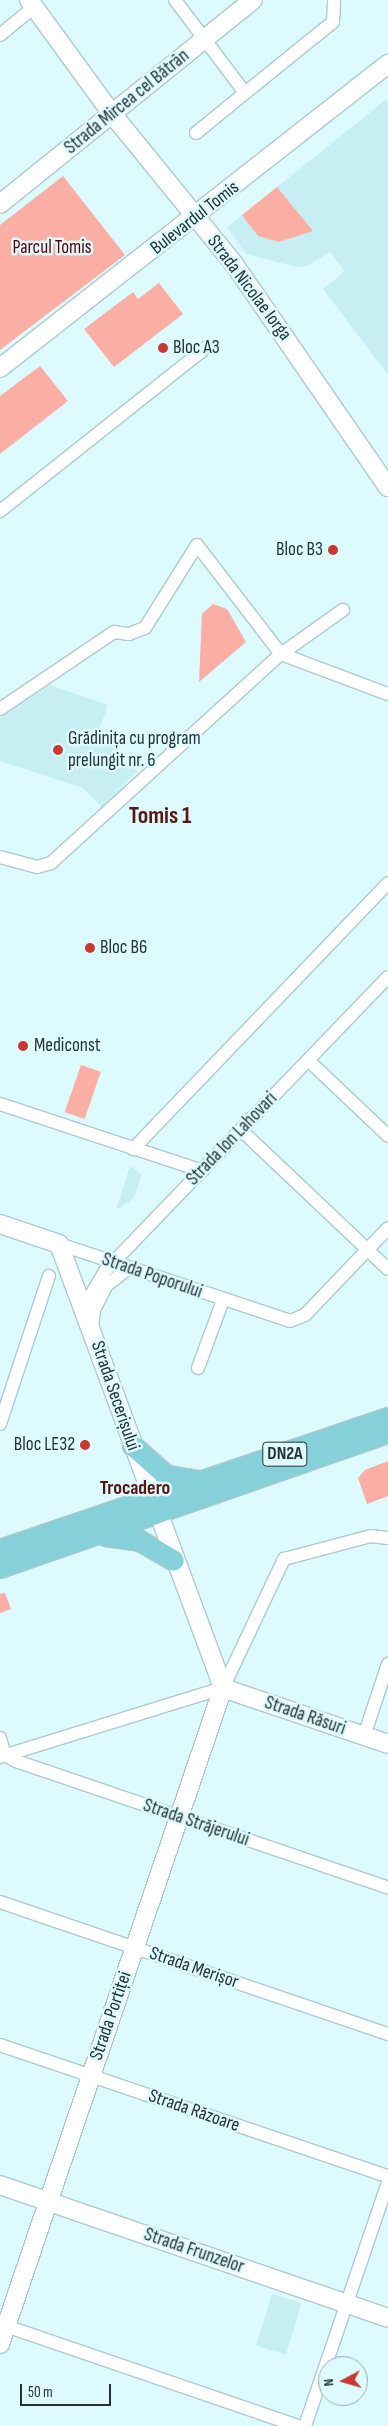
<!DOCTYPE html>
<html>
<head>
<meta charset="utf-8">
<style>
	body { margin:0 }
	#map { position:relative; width:388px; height:2426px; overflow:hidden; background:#ddfbff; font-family:"Sofia Sans Condensed",sans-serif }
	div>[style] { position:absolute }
	.built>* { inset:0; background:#c7eef3; transform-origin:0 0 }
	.green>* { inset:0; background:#faaea4; transform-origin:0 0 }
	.roads { filter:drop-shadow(1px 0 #aecace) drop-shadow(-1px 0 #aecace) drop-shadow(0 1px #aecace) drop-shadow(0 -1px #aecace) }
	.street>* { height:12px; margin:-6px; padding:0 6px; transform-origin:6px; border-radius:6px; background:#fff }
	.secondary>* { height:18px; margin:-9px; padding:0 9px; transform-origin:9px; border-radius:9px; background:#fff }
	.primary>* { height:20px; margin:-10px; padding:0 10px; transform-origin:10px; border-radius:10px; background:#85d0d9 }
	.dots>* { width:14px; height:14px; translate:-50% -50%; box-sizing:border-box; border:2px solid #ddfbff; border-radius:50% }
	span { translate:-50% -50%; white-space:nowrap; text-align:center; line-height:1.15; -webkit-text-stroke:5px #ddfbff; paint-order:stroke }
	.shield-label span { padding:1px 4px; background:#ddfbff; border:1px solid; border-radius:4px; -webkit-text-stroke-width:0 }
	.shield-label { font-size:18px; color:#273234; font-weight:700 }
	.street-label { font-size:19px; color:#273234 }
	.park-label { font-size:19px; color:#590002 }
	.poi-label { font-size:19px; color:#273234 }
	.left { translate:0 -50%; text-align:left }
	.right { translate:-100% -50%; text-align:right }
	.neighbourhood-label { font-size:20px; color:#5a1612; font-weight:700 }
	.district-label { font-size:24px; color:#5a1612; font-weight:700 }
	.north { position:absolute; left:318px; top:2356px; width:50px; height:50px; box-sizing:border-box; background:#ddfbff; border:1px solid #94abae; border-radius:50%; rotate:264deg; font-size:14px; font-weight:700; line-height:20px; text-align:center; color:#273234 }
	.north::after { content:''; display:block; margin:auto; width:18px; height:22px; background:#c73931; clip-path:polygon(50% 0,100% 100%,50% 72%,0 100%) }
	.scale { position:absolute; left:20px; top:2384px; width:91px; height:22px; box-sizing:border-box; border:2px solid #273234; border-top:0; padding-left:6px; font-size:15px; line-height:18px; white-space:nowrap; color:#273234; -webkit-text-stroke:4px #ddfbff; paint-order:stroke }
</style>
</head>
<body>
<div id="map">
	<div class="built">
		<i style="clip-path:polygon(388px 98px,388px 375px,323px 289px,345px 271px,330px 252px,307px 266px,296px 267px,246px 254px,227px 227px,242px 215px,258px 236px,279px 242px,312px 231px,277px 187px)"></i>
		<i style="clip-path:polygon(50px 685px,108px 705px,100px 728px,110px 731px,107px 742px,118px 746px,115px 754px,137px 771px,102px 808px,83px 788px,0 761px,0 718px)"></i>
		<i style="clip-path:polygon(130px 1166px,142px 1174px,134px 1198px,116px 1210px)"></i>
		<i style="left:272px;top:2294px;width:31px;height:54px;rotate:17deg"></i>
	</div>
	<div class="green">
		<i style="clip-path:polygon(63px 176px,125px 255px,0 350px,0 225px)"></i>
		<i style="clip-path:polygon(277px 187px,313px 231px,279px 242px,258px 236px,242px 215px)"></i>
		<i style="clip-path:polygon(159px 283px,183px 314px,114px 367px,84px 329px,133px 292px,138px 299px)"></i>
		<i style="clip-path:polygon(40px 366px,68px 401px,0 454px,0 396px)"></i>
		<i style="clip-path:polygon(213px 604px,227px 609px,246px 642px,199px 682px,202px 614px)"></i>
		<i style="left:81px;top:1065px;width:21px;height:50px;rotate:19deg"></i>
		<i style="clip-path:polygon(388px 1461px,388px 1496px,367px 1504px,358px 1478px,365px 1470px)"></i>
		<i style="clip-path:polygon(5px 1593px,11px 1609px,0 1613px,0 1594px)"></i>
	</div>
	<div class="roads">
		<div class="street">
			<i style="left:175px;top:0;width:116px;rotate:53deg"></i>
			<i style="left:245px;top:93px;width:113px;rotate:-38.9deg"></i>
			<i style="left:333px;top:22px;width:22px;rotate:-87deg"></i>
			<i style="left:0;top:35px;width:44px;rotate:-39.5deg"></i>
			<i style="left:196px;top:133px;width:63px;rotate:-39.2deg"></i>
			<i style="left:0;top:511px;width:263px;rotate:-38.4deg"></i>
			<i style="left:281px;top:654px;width:114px;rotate:20.5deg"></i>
			<i style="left:0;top:709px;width:138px;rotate:-34deg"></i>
			<i style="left:114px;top:632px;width:15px;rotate:8deg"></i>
			<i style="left:129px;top:634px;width:17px;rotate:-21deg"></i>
			<i style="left:145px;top:628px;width:98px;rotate:-57.9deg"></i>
			<i style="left:197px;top:545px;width:138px;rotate:52.4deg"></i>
			<i style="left:0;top:857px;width:38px;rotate:15deg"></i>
			<i style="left:37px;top:867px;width:15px;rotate:-16deg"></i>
			<i style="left:51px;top:863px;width:311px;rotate:-42.3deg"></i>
			<i style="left:281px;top:654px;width:76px;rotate:-35.4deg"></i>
			<i style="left:308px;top:1060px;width:110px;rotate:43.5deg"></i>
			<i style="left:0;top:1104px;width:213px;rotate:18.3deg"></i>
			<i style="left:241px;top:1130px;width:202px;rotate:43.4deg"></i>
			<i style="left:133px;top:1149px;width:368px;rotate:-46.2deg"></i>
			<i style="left:59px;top:1244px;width:243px;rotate:18.4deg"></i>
			<i style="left:290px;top:1321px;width:16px;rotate:-22deg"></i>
			<i style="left:305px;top:1315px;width:120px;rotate:-46.3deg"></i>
			<i style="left:84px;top:1307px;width:42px;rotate:-59.7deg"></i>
			<i style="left:105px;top:1271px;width:408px;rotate:-46.1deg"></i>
			<i style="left:92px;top:1329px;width:19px;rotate:-84deg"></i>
			<i style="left:94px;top:1310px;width:28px;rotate:-63deg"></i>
			<i style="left:107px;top:1285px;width:28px;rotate:-38deg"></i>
			<i style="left:198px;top:1368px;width:72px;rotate:-69.8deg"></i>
			<i style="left:0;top:1424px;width:156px;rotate:-71.7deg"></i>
			<i style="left:364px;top:1736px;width:76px;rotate:-71.6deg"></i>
			<i style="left:0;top:1738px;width:18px;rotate:74deg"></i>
			<i style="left:5px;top:1755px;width:13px;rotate:29deg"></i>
			<i style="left:16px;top:1761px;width:393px;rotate:18.8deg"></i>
			<i style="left:0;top:1757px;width:233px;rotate:-17.2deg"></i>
			<i style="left:223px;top:1688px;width:143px;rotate:-64.7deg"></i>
			<i style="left:284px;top:1559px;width:90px;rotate:-14.8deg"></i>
			<i style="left:371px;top:1536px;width:17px;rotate:7deg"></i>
			<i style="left:0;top:1902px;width:410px;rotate:18.8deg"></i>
			<i style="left:0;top:2045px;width:410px;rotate:18.7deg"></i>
			<i style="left:0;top:2324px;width:315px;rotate:18.9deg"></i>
			<i style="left:305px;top:2426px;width:258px;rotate:-71.2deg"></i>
		</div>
		<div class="secondary">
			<i style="left:29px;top:0;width:142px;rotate:53.9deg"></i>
			<i style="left:113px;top:115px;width:192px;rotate:50.9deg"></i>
			<i style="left:234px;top:264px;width:271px;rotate:55.4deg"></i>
			<i style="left:0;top:204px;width:325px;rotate:-38.9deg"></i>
			<i style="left:0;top:368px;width:493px;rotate:-38.1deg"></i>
			<i style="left:0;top:1224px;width:62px;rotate:18.7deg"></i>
			<i style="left:59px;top:1244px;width:473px;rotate:69.7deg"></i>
			<i style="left:223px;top:1688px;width:174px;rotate:18.7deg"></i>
			<i style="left:0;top:2185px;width:410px;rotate:18.9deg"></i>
			<i style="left:0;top:2344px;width:693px;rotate:-71.23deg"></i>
		</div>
		<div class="primary">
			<i style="left:133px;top:1446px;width:45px;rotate:41.4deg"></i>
			<i style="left:167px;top:1476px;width:33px;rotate:9deg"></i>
			<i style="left:106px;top:1536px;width:34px;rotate:8deg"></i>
			<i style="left:140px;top:1541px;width:39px;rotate:30deg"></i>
			<i style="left:0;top:1550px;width:410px;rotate:-18.8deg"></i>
			<i style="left:0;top:1568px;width:411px;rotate:-19.2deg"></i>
		</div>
	</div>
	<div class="dots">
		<i style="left:163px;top:348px;background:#c73931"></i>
		<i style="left:333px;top:550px;background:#c73931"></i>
		<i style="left:58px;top:750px;background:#c73931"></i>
		<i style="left:90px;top:948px;background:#c73931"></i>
		<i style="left:23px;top:1046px;background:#c73931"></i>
		<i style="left:85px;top:1445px;background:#c73931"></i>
	</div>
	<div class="shield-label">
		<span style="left:285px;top:1454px">DN2A</span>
	</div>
	<div class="street-label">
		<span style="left:127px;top:102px;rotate:-39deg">Strada Mircea cel Bătrân</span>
		<span style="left:195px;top:218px;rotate:-38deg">Bulevardul Tomis</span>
		<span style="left:249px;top:288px;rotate:53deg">Strada Nicolae Iorga</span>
		<span style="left:232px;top:1139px;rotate:-46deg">Strada Ion Lahovari</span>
		<span style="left:152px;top:1276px;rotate:19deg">Strada Poporului</span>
		<span style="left:115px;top:1396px;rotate:71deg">Strada Secerișului</span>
		<span style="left:305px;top:1716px;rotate:19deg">Strada Răsuri</span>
		<span style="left:196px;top:1823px;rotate:19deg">Strada Străjerului</span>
		<span style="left:194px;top:1968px;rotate:19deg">Strada Merișor</span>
		<span style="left:111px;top:2016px;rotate:-71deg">Strada Portiței</span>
		<span style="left:194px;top:2111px;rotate:19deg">Strada Răzoare</span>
		<span style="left:194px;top:2251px;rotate:19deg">Strada Frunzelor</span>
	</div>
	<div class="park-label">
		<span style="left:52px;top:248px">Parcul Tomis</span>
	</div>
	<div class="poi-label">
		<span class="left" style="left:173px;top:348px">Bloc A3</span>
		<span class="right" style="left:323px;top:550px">Bloc B3</span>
		<span class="left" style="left:68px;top:750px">Grădinița cu program<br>prelungit nr. 6</span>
		<span class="left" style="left:100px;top:948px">Bloc B6</span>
		<span class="left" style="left:34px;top:1046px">Mediconst</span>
		<span class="right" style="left:75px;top:1445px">Bloc LE32</span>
	</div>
	<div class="neighbourhood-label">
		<span style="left:135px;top:1488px">Trocadero</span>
	</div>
	<div class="district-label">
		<span style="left:160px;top:816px">Tomis 1</span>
	</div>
	<div class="north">N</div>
	<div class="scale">50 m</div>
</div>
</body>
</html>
